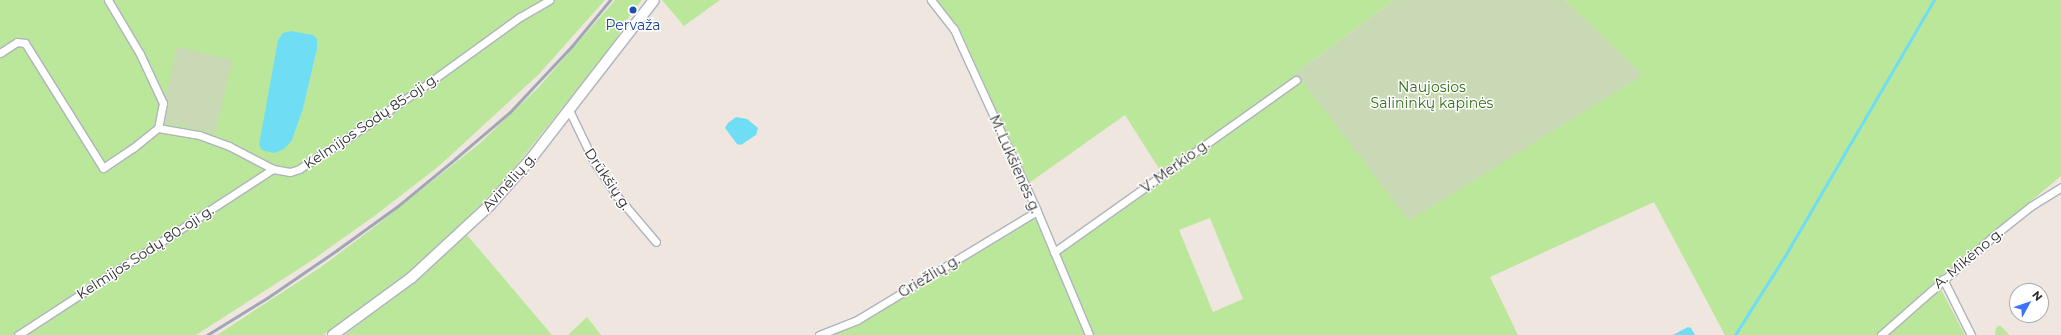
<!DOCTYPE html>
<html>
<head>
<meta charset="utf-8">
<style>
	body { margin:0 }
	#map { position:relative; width:2061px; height:335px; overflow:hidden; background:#efe6df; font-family:Montserrat,sans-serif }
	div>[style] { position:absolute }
	.green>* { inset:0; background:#bbe79a }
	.cemetery>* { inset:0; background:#cad9b5; transform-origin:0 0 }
	.water>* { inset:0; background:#6fddf4 }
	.stream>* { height:2.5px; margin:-1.25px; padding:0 1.25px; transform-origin:1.25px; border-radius:1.25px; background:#6fddf4 }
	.roads { filter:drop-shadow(1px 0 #afb3bd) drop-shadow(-1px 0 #afb3bd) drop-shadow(0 1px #afb3bd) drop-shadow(0 -1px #afb3bd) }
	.street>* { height:7px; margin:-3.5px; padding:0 3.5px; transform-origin:3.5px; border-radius:3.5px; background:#fff }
	.secondary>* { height:10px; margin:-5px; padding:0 5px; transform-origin:5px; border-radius:5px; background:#fff }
	.rail>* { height:2.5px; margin:-1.25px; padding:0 1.25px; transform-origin:1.25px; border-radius:1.25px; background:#a1a6b7 }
	.dots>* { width:11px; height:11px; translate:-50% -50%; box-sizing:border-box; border:2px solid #fff; border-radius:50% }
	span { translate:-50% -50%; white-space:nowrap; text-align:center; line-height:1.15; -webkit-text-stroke:3px #fff; paint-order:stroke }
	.transit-label { font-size:14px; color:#164399 }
	.park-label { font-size:14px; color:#326e18 }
	.street-label { font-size:14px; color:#2d2d2d }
	.north { position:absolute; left:2009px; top:283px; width:40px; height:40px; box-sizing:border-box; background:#fff; border:1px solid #ababab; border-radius:50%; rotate:50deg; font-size:11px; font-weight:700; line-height:16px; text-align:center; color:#2d2d2d }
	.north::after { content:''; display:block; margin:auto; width:14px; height:18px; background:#3b73ff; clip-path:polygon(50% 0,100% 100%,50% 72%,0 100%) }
</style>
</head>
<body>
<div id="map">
	<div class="green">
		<i style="clip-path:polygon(evenodd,0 0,605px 0,539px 74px,439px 166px,377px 214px,311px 261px,196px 335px,0 335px,0 0,317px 49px,303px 109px,292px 140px,317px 49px)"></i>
		<i style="clip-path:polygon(615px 0,642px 0,625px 22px,614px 43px,507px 177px,475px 211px,395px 285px,323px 335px,217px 335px,321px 267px,377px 225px,479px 144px,538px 88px)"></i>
		<i style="clip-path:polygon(662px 0,720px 0,684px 26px)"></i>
		<i style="clip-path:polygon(evenodd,937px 0,1394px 0,1296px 73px,1642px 75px,1565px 0,2061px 0,2061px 176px,1936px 280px,1965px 335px,1725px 335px,1654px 202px,1490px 277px,1518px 335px,1093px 335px,1059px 255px,1165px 178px,1125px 115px,1029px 183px,965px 41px,951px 18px,937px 0,1210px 218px,1243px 299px,1213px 312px,1179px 230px,1210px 218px)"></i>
		<i style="clip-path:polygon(1032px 218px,1036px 220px,1085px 335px,828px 335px,854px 325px)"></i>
		<i style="clip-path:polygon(467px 235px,552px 335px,344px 335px,419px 278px)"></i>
		<i style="clip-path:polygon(587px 317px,601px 335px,568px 335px)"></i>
		<i style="clip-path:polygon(1998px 326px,2001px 326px,2009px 335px,1995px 335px,1996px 328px)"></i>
	</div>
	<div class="cemetery">
		<i style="clip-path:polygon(1394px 0,1565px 0,1643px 75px,1409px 221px,1296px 73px)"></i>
		<i style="left:177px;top:47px;width:57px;height:76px;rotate:13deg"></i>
	</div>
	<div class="water">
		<i style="clip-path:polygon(291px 31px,313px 35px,317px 39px,317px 49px,303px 109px,292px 140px,284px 149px,274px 153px,262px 150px,259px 145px,278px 40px,283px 33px)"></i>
		<i style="clip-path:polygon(736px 117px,747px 119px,758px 128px,756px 135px,741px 145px,737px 144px,725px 128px,728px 123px)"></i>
		<i style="clip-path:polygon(1688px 327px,1691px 328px,1695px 335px,1673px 335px)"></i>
	</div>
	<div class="stream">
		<i style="left:1735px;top:335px;width:93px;rotate:-57.7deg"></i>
		<i style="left:1785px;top:256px;width:296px;rotate:-59.8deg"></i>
	</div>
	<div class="roads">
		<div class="street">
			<i style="left:108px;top:0;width:63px;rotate:59.3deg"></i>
			<i style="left:140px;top:54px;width:54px;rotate:64.9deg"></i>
			<i style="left:163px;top:103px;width:25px;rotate:101deg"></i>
			<i style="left:931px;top:0;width:37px;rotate:52deg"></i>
			<i style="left:954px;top:29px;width:20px;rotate:66deg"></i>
			<i style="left:962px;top:47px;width:180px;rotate:65.4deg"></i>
			<i style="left:1037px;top:211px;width:134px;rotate:67.2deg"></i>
			<i style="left:0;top:53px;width:20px;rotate:-33deg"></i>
			<i style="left:17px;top:42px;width:8px;rotate:7deg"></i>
			<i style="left:25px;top:43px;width:147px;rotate:58deg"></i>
			<i style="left:103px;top:168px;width:36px;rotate:-34deg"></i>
			<i style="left:133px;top:148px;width:32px;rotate:-39deg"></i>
			<i style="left:158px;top:128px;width:42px;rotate:9.7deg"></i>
			<i style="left:199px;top:135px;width:32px;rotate:20deg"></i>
			<i style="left:229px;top:146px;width:50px;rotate:27.6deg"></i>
			<i style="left:273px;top:169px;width:17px;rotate:10deg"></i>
			<i style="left:290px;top:172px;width:9px;rotate:-18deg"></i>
			<i style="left:299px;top:169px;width:52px;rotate:-32.5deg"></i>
			<i style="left:343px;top:141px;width:92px;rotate:-33.9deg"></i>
			<i style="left:419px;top:90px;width:125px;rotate:-35.9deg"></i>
			<i style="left:520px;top:17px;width:34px;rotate:-30deg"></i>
			<i style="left:569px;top:110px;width:58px;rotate:64.3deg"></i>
			<i style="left:594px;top:162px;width:41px;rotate:55.9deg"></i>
			<i style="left:617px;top:196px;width:60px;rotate:49.7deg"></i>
			<i style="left:1054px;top:252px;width:297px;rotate:-35.4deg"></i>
			<i style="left:1943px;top:279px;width:63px;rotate:63.4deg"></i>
			<i style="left:18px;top:335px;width:304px;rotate:-33.1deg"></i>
			<i style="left:819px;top:335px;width:41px;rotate:-21.5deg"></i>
			<i style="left:857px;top:320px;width:210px;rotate:-31.2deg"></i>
			<i style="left:1881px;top:335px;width:154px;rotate:-41.3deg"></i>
			<i style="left:1997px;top:233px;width:43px;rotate:-38.5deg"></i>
			<i style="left:2031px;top:206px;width:36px;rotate:-32deg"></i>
		</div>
		<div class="secondary">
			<i style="left:333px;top:335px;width:97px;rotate:-36.2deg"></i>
			<i style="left:411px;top:278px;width:108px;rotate:-42.7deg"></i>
			<i style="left:490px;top:205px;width:60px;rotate:-48.4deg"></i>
			<i style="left:530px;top:160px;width:202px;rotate:-52.2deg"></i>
		</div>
	</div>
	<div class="rail">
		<i style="left:207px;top:335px;width:70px;rotate:-31.7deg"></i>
		<i style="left:267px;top:298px;width:85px;rotate:-34.4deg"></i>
		<i style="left:337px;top:250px;width:75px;rotate:-35.8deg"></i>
		<i style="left:398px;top:206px;width:74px;rotate:-39.5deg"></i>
		<i style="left:455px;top:159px;width:72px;rotate:-40.5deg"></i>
		<i style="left:510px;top:112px;width:91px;rotate:-46.8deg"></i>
		<i style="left:572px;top:46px;width:60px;rotate:-50.4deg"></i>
	</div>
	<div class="dots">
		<i style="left:633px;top:10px;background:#1a4fb4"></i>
	</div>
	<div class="transit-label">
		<span style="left:633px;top:25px">Pervaža</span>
	</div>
	<div class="park-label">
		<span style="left:1432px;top:95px">Naujosios<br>Salininkų kapinės</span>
	</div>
	<div class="street-label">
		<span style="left:371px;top:121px;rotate:-34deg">Kelmijos Sodų 85-oji g.</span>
		<span style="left:1015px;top:164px;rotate:66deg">M. Lukšienės g.</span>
		<span style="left:1175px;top:166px;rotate:-36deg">V. Merkio g.</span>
		<span style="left:608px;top:179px;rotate:56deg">Drūkšių g.</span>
		<span style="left:509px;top:182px;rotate:-48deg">Avinėlių g.</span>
		<span style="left:145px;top:252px;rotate:-33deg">Kelmijos Sodų 80-oji g.</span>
		<span style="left:1968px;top:258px;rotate:-40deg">A. Mikėno g.</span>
		<span style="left:929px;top:276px;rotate:-31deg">Griežlių g.</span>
	</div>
	<div class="north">N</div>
</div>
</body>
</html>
